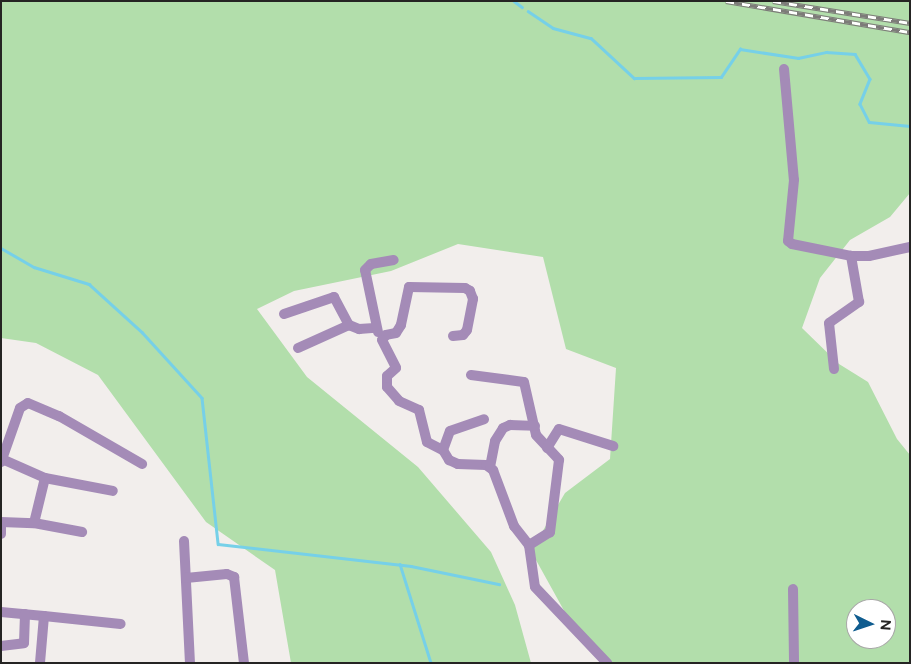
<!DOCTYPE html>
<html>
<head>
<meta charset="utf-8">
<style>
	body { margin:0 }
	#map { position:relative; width:911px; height:664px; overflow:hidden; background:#f2eeec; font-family:Figtree,sans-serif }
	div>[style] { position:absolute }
	.green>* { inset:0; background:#b2deab }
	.stream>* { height:2.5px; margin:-1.25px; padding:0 1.25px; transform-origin:1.25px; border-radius:1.25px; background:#76d0e8 }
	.minor>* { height:10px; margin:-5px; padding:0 5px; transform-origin:5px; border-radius:5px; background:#a48bb7 }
	.rail>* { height:4.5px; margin-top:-2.25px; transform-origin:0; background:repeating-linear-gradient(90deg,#fff 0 8px,#7d7b79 0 16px); box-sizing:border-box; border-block:1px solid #7d7b79 }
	span { translate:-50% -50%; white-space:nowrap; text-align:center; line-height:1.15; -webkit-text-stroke:5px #fff; paint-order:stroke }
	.frame { position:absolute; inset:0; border:2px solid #252423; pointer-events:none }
	.north { position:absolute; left:846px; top:599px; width:50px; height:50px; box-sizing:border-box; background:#fff; border:1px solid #a8a7a7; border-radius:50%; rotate:94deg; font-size:14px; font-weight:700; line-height:20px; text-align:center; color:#252423 }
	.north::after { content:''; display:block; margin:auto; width:18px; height:22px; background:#0f5c8f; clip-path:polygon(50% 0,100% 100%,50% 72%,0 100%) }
</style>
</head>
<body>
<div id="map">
	<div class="green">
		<i style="clip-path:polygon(evenodd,1px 1px,910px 1px,910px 193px,890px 217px,850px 240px,820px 278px,802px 328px,839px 364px,868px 382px,897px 439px,910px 455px,910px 663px,603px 663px,582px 643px,531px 551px,565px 493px,610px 459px,616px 368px,566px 349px,543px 257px,458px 244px,391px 271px,294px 291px,257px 309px,307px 377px,418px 467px,491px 552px,515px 605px,531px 663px,291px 663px,275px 570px,206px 522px,98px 375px,36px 343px,1px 338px,1px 1px,856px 609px,886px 609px,886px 639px,856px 639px,856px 609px)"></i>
	</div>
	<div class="stream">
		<i style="left:126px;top:1px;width:16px"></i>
		<i style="left:514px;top:1px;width:10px;rotate:37deg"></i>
		<i style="left:528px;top:11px;width:30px;rotate:34deg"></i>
		<i style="left:553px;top:28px;width:39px;rotate:15deg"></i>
		<i style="left:591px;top:38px;width:59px;rotate:42.9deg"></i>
		<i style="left:634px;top:78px;width:87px;rotate:-0.7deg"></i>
		<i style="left:721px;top:77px;width:34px;rotate:-56deg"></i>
		<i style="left:740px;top:49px;width:59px;rotate:8.8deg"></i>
		<i style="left:798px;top:58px;width:29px;rotate:-12deg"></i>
		<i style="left:826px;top:52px;width:29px;rotate:4deg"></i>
		<i style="left:855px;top:54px;width:29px;rotate:59deg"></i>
		<i style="left:870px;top:79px;width:27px;rotate:112deg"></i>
		<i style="left:860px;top:104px;width:20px;rotate:63deg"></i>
		<i style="left:869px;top:122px;width:41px;rotate:5.6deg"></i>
		<i style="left:1px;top:248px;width:38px;rotate:30deg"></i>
		<i style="left:34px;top:267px;width:58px;rotate:17.2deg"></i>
		<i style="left:89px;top:284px;width:72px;rotate:42.2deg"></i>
		<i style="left:142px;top:332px;width:89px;rotate:47.7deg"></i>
		<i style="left:202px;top:398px;width:147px;rotate:83.7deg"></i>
		<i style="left:218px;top:544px;width:194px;rotate:6.5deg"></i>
		<i style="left:411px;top:566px;width:90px;rotate:11.6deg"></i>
		<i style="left:400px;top:564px;width:104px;rotate:72.6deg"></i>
	</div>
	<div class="minor">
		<i style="left:784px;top:69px;width:111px;rotate:84.9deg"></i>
		<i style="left:794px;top:180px;width:61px;rotate:95.6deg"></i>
		<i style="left:788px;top:241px;width:5px;rotate:37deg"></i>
		<i style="left:792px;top:244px;width:60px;rotate:11.5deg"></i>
		<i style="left:851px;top:256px;width:18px"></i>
		<i style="left:869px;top:256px;width:42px;rotate:-12.4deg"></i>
		<i style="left:284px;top:314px;width:53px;rotate:-18.8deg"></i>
		<i style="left:334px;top:297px;width:32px;rotate:62deg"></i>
		<i style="left:349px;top:325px;width:11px;rotate:22deg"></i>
		<i style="left:359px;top:329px;width:16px;rotate:-4deg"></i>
		<i style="left:378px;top:332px;width:63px;rotate:-101.8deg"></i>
		<i style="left:365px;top:270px;width:8px;rotate:-45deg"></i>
		<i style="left:371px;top:264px;width:23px;rotate:-10deg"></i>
		<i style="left:453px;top:336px;width:10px;rotate:-6deg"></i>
		<i style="left:463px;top:335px;width:6px;rotate:-51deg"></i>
		<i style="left:467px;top:330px;width:32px;rotate:-79deg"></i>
		<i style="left:473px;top:299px;width:9px;rotate:-111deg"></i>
		<i style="left:470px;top:291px;width:6px;rotate:-149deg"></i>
		<i style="left:465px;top:288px;width:56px;rotate:-179deg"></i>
		<i style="left:409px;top:287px;width:39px;rotate:102deg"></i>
		<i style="left:401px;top:325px;width:9px;rotate:122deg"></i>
		<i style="left:396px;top:333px;width:10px;rotate:169deg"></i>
		<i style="left:386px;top:335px;width:6px;rotate:129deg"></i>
		<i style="left:382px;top:340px;width:31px;rotate:63deg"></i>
		<i style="left:396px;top:368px;width:12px;rotate:138deg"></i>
		<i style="left:387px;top:376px;width:11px;rotate:90deg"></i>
		<i style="left:387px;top:387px;width:18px;rotate:49deg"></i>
		<i style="left:399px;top:401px;width:22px;rotate:24deg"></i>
		<i style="left:419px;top:410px;width:33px;rotate:76deg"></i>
		<i style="left:427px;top:442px;width:18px;rotate:27deg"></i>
		<i style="left:443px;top:450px;width:12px;rotate:59deg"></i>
		<i style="left:449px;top:460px;width:10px;rotate:24deg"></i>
		<i style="left:458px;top:464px;width:28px;rotate:2deg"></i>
		<i style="left:486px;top:465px;width:9px;rotate:36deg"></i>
		<i style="left:493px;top:470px;width:60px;rotate:69.4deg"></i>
		<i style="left:514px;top:526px;width:24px;rotate:52deg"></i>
		<i style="left:529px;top:545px;width:42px;rotate:81.9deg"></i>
		<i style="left:535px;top:587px;width:105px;rotate:46.5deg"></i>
		<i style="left:298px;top:348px;width:56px;rotate:-24.3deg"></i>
		<i style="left:834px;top:369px;width:46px;rotate:-96.2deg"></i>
		<i style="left:829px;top:323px;width:37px;rotate:-35deg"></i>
		<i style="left:859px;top:302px;width:47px;rotate:-99.9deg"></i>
		<i style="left:471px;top:375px;width:53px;rotate:7.5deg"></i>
		<i style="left:524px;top:382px;width:54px;rotate:77.2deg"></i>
		<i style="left:536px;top:435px;width:34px;rotate:47deg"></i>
		<i style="left:559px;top:460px;width:73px;rotate:97.1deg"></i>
		<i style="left:550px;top:532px;width:25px;rotate:148deg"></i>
		<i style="left:547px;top:448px;width:22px;rotate:-58deg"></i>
		<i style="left:559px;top:429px;width:57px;rotate:17.5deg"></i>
		<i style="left:443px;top:450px;width:20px;rotate:-70deg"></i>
		<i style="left:450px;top:431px;width:36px;rotate:-19deg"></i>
		<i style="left:2px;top:459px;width:47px;rotate:23.8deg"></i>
		<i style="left:45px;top:478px;width:69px;rotate:10.8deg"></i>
		<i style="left:1px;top:462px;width:57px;rotate:-70.6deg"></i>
		<i style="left:20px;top:408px;width:9px;rotate:-32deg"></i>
		<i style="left:28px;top:403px;width:34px;rotate:23deg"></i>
		<i style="left:59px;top:416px;width:96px;rotate:30deg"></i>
		<i style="left:490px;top:467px;width:26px;rotate:-79deg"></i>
		<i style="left:495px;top:441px;width:15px;rotate:-58deg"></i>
		<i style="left:503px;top:428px;width:8px;rotate:-23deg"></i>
		<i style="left:510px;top:425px;width:25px;rotate:2deg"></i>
		<i style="left:1px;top:522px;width:33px;rotate:2deg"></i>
		<i style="left:34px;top:523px;width:49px;rotate:10.6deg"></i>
		<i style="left:34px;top:523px;width:46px;rotate:-76.3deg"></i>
		<i style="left:1px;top:526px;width:8px;rotate:90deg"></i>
		<i style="left:184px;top:541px;width:122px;rotate:87.2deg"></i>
		<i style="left:186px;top:578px;width:41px;rotate:-5.6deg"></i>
		<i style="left:227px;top:574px;width:8px;rotate:23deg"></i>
		<i style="left:234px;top:577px;width:87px;rotate:83.4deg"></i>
		<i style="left:793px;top:589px;width:74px;rotate:89.2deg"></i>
		<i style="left:1px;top:612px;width:43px;rotate:5.3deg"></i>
		<i style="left:44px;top:616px;width:47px;rotate:94.9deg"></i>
		<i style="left:44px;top:616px;width:77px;rotate:5.9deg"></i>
		<i style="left:1px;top:646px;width:23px;rotate:-7deg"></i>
		<i style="left:24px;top:643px;width:29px;rotate:-88deg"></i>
	</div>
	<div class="rail">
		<i style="left:726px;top:1px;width:187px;rotate:9.6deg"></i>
		<i style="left:773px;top:1px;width:139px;rotate:9.1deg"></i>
	</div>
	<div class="frame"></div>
	<div class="north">N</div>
</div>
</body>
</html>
